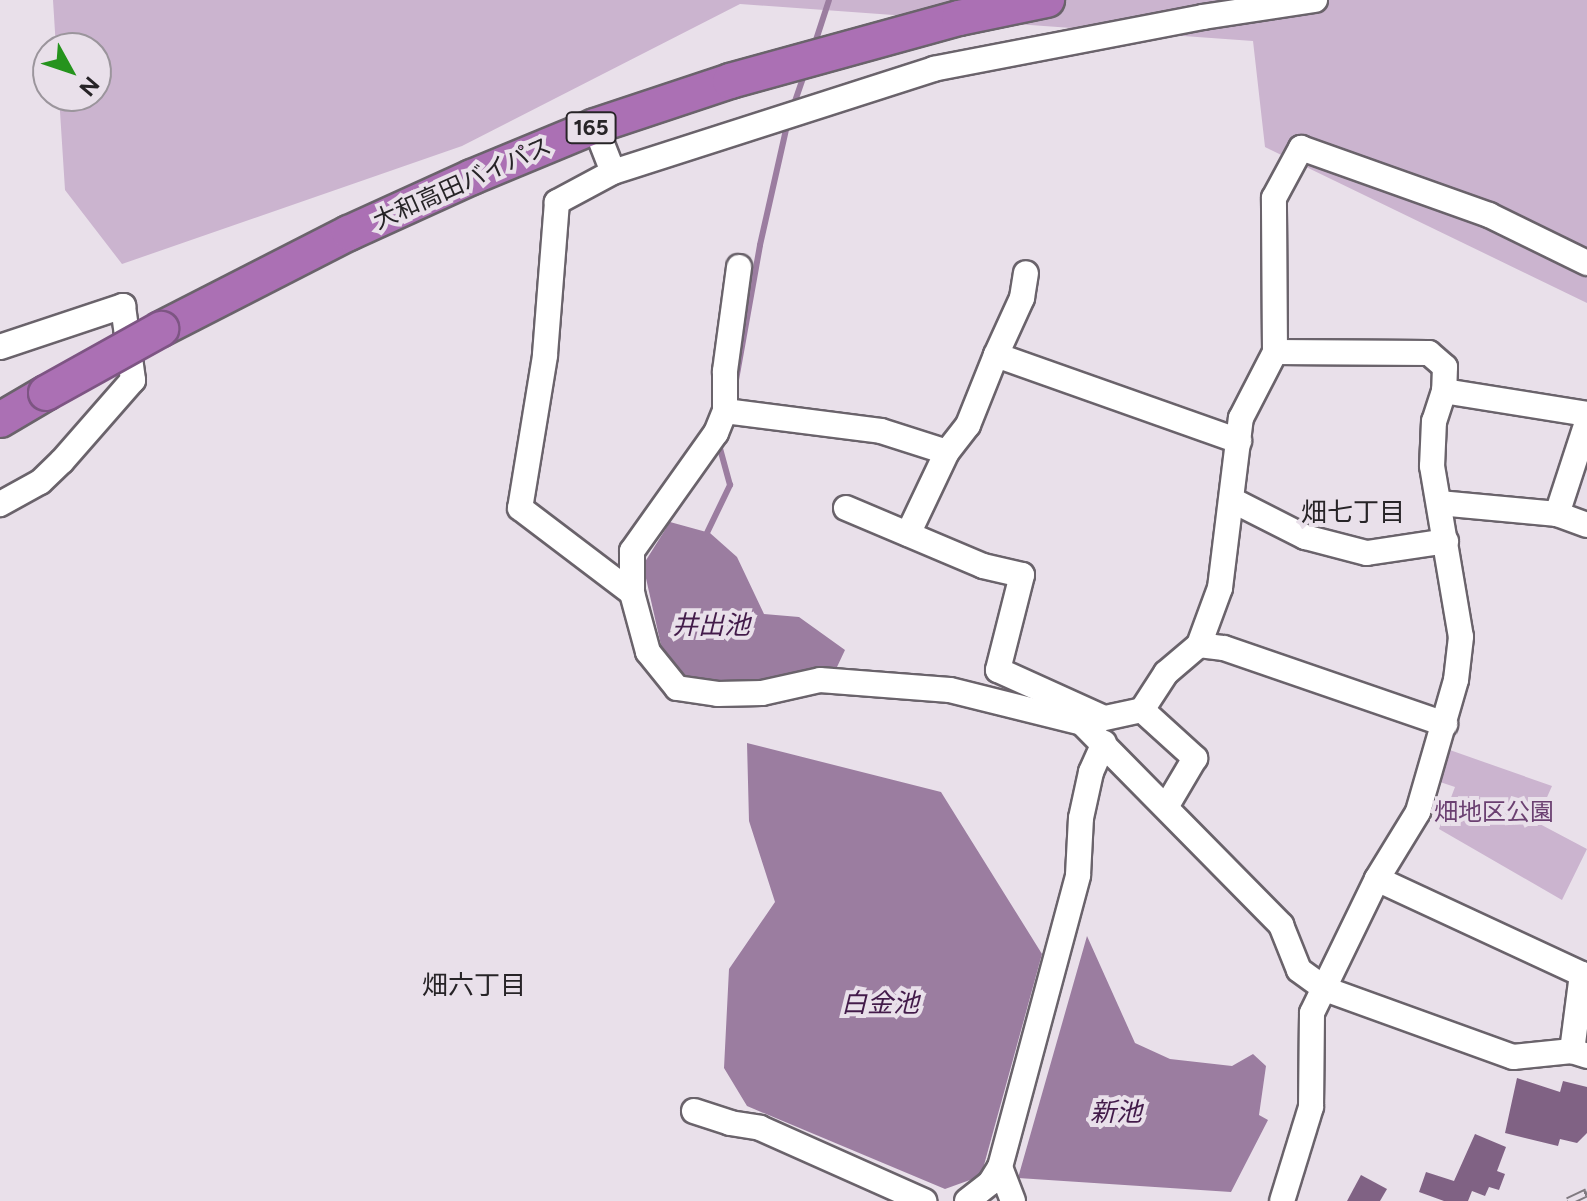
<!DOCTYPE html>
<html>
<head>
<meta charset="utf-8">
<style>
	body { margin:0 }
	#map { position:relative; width:1587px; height:1201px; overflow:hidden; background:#e9e0ea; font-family:Figtree,"Noto Sans JP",sans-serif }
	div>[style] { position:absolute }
	.green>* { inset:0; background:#cbb4cf }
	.water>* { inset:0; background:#9b7da0 }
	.stream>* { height:6px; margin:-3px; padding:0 3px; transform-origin:3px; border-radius:3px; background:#9b7da0 }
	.building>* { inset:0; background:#806284 }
	.roads { filter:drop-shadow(2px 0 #6a636b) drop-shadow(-2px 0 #6a636b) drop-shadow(0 2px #6a636b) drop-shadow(0 -2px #6a636b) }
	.minor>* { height:24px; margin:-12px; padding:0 12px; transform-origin:12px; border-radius:12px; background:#fff }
	.highway>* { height:34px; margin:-17px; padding:0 17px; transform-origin:17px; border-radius:17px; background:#ab70b4 }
	.rail>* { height:9px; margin-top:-4.5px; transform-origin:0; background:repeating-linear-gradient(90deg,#e9e0ea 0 18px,#807a80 0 36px); box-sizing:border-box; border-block:2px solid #807a80 }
	.bridges { filter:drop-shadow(2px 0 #7d5583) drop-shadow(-2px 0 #7d5583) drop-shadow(0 2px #7d5583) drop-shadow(0 -2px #7d5583) }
	.highway-bridge>* { height:34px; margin:-17px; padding:0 17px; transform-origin:17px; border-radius:17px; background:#ab70b4 }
	span { translate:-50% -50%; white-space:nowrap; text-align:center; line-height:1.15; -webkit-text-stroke:8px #e9e0ea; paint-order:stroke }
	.shield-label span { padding:2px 6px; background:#e9e0ea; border:2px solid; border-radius:6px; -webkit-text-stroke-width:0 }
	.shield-label { font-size:22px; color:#272427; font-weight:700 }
	.street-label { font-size:24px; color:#272427 }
	.park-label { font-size:24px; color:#6b4071 }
	.neighbourhood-label { font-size:26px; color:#272427 }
	.water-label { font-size:26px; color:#431b4a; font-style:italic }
	.north { position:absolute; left:32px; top:32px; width:80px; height:80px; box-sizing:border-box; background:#e9e0ea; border:2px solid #9b959c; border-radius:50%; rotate:130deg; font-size:22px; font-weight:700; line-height:32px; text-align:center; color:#272427 }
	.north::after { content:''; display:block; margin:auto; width:28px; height:36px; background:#25931d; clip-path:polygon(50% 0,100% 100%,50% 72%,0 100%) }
</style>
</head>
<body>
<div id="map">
	<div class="green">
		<i style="clip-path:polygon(53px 0,1587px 0,1587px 303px,1265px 147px,1253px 41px,740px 4px,462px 146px,122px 264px,65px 190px,59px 96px,96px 96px,96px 48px,56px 48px)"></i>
		<i style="clip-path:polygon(1447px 749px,1552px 786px,1536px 822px,1587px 849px,1562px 900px,1439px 829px,1455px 787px,1437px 781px)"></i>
	</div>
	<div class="water">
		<i style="clip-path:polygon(670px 522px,710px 533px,737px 557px,764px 614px,799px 617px,845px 650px,837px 667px,782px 679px,729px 683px,682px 680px,665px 663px,643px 565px)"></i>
		<i style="clip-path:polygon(747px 743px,941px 792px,1042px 954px,981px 1176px,945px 1189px,747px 1106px,724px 1068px,729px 969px,775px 902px,749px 821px)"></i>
		<i style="clip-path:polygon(1087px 936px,1135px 1043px,1170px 1059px,1232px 1066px,1253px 1054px,1266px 1066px,1259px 1115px,1268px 1120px,1231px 1192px,1018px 1178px)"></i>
	</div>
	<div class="stream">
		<i style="left:814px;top:46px;width:48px;rotate:-71.9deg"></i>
		<i style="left:793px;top:107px;width:37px;rotate:-71deg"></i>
		<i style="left:736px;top:380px;width:137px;rotate:-79.9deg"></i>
		<i style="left:760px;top:245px;width:123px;rotate:-77.3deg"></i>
		<i style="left:705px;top:537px;width:58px;rotate:-64.3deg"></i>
		<i style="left:730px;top:485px;width:46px;rotate:-105.3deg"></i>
	</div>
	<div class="building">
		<i style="clip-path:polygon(1517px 1078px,1560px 1092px,1563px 1081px,1587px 1087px,1587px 1133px,1577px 1143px,1560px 1139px,1558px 1146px,1505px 1133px)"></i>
		<i style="clip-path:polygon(1475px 1134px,1506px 1147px,1497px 1171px,1505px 1174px,1499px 1190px,1489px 1187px,1485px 1196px,1472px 1191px,1468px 1201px,1444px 1201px,1419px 1192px,1426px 1172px,1454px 1181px)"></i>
		<i style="clip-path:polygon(1361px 1175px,1387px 1189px,1380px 1201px,1347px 1201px)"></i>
	</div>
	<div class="roads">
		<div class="minor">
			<i style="left:1315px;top:0;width:113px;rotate:171.4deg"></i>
			<i style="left:1203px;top:17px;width:274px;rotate:169.1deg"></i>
			<i style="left:934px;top:69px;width:337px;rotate:162.2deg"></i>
			<i style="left:613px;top:172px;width:64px;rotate:151.8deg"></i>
			<i style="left:557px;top:202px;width:154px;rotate:94.5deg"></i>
			<i style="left:545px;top:356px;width:154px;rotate:99.3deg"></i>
			<i style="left:520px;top:508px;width:141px;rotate:37.2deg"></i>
			<i style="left:632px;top:593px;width:61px;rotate:74.8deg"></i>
			<i style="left:648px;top:652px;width:46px;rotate:51.1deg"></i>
			<i style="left:677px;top:688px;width:41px;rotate:8.3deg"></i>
			<i style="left:718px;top:694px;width:44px;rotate:-1.3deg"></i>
			<i style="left:762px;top:693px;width:59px;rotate:-12.6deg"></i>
			<i style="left:820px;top:680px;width:130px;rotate:4.4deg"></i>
			<i style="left:950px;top:690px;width:136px;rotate:14deg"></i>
			<i style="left:1082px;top:723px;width:61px;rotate:-12.2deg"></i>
			<i style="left:1142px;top:710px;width:44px;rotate:-57deg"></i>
			<i style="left:1166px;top:673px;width:43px;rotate:-40.3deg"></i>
			<i style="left:1199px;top:645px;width:61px;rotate:-69.8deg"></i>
			<i style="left:1220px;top:588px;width:171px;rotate:-83deg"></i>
			<i style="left:1241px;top:418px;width:74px;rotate:-62.7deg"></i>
			<i style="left:1275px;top:352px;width:154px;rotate:-90.4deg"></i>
			<i style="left:1274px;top:198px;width:57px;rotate:-61.6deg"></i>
			<i style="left:1301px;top:148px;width:200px;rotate:19.6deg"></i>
			<i style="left:1489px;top:215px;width:109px;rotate:26.1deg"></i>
			<i style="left:595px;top:126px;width:49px;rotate:68.6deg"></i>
			<i style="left:0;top:347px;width:130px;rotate:-18.4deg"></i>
			<i style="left:123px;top:306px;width:75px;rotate:82.3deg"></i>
			<i style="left:133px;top:380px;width:108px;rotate:131.2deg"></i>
			<i style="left:62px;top:461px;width:30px;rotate:136deg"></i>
			<i style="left:40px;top:482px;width:46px;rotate:151.2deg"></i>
			<i style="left:1275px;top:352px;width:154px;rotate:0.4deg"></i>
			<i style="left:1429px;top:353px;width:21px;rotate:41deg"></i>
			<i style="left:1445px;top:367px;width:24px;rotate:92deg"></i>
			<i style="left:1444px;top:391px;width:32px;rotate:108deg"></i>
			<i style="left:1434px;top:421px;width:45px;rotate:92.5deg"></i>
			<i style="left:1432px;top:466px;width:173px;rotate:80.4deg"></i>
			<i style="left:1461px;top:637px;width:43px;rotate:96.6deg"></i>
			<i style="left:1456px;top:680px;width:137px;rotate:106.1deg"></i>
			<i style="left:1418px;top:812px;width:79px;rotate:121.5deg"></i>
			<i style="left:1377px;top:879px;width:149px;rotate:115.9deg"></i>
			<i style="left:1312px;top:1013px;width:94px;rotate:90.6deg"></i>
			<i style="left:1311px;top:1107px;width:98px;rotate:107.1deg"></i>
			<i style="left:996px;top:355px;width:63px;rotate:-65.5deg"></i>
			<i style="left:1022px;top:298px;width:25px;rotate:-81deg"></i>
			<i style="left:1444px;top:391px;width:145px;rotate:9.1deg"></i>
			<i style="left:725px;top:411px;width:157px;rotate:7.3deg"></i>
			<i style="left:881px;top:431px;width:69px;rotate:17.7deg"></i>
			<i style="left:1232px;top:500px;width:82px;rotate:26.9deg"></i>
			<i style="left:1305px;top:537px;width:64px;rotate:14.5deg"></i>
			<i style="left:1367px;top:553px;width:80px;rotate:-8.6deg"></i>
			<i style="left:1439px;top:503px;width:119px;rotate:5.3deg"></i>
			<i style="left:1557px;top:514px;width:32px;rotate:20deg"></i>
			<i style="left:846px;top:508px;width:149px;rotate:22.9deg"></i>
			<i style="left:983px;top:566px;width:40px;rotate:13deg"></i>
			<i style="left:1022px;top:575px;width:98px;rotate:104.2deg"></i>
			<i style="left:998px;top:670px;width:112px;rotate:24.3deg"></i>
			<i style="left:1557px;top:514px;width:97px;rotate:-71.9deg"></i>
			<i style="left:908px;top:534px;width:91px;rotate:-64.6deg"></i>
			<i style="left:947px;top:452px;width:34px;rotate:-52deg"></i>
			<i style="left:968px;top:425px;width:75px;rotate:-68.2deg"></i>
			<i style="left:996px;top:355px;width:258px;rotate:19.5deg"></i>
			<i style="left:632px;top:593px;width:42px;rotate:-90deg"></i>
			<i style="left:632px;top:551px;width:145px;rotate:-54.6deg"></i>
			<i style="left:716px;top:433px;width:24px;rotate:-68deg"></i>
			<i style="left:725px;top:411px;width:40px;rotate:-90deg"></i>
			<i style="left:725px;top:371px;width:105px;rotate:-82.3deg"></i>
			<i style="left:1199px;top:645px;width:25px;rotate:7deg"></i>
			<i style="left:1224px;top:648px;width:234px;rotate:19deg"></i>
			<i style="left:1142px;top:710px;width:72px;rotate:42.2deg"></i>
			<i style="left:1195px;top:758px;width:57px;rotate:120.6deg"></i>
			<i style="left:1082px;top:723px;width:284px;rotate:45.4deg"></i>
			<i style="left:1281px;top:925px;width:48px;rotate:68.2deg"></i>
			<i style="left:1299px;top:970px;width:32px;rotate:36deg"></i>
			<i style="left:1325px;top:989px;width:200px;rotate:19.9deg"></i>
			<i style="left:1513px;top:1057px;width:59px;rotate:-5.8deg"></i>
			<i style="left:1572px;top:1051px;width:16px;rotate:18deg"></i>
			<i style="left:1377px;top:879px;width:226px;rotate:24.9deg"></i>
			<i style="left:1582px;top:974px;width:78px;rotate:97.4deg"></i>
			<i style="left:694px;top:1111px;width:38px;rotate:18deg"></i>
			<i style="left:730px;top:1123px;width:30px;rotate:9deg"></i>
			<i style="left:760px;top:1128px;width:180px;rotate:24deg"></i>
			<i style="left:1000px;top:1167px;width:36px;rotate:69deg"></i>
			<i style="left:967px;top:1201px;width:29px;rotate:-38deg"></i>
			<i style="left:990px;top:1183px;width:19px;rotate:-58deg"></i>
			<i style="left:1000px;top:1167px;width:302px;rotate:-75deg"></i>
			<i style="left:1078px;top:875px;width:57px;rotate:-87deg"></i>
			<i style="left:1081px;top:818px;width:47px;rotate:-77.7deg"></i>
			<i style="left:1091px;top:772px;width:32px;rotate:-66deg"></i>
		</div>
		<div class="highway">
			<i style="left:161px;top:329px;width:211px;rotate:-27.1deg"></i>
			<i style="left:349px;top:233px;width:135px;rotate:-24.5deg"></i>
			<i style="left:472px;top:177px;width:133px;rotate:-22.5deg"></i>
			<i style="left:595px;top:126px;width:142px;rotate:-18.4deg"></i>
			<i style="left:730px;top:81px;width:238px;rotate:-15.4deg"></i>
			<i style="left:959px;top:18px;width:90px;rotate:-11.6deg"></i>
			<i style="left:0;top:420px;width:53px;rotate:-30.4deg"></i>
		</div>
	</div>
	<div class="rail">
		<i style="left:1568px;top:1201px;width:21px;rotate:-25deg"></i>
	</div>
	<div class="bridges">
		<div class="highway-bridge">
			<i style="left:46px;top:393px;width:132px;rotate:-29.1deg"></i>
		</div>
	</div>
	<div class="shield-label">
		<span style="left:591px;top:128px">165</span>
	</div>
	<div class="street-label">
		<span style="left:462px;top:183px;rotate:-24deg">大和高田バイパス</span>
	</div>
	<div class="park-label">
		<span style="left:1494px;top:812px">畑地区公園</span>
	</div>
	<div class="neighbourhood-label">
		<span style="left:1353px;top:513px">畑七丁目</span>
		<span style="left:474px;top:986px">畑六丁目</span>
	</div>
	<div class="water-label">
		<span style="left:711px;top:626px">井出池</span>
		<span style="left:880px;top:1004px">白金池</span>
		<span style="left:1116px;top:1113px">新池</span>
	</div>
	<div class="north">N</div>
</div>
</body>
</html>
